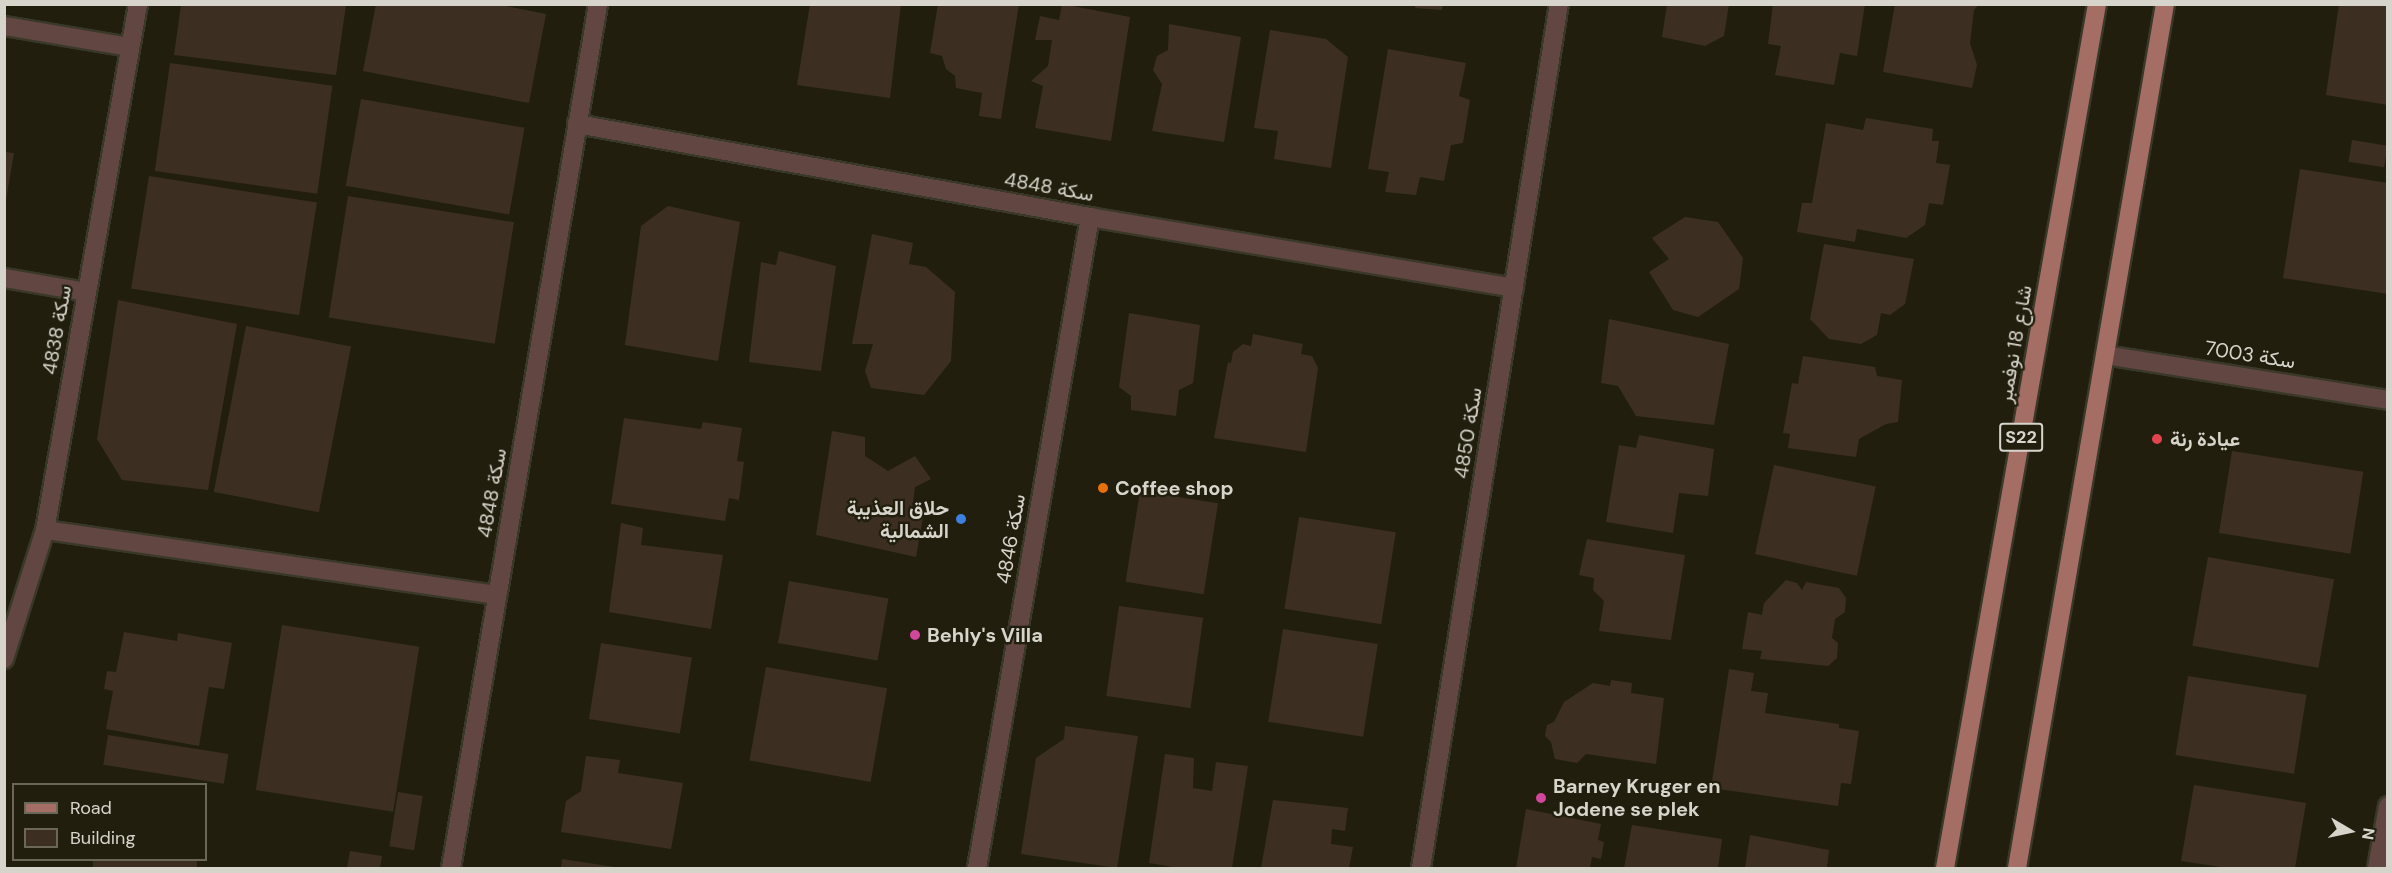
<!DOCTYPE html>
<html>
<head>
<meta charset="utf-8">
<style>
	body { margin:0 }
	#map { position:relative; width:2392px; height:873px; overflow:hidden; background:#211e0d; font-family:"DM Sans",Vazirmatn,sans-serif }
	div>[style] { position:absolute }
	.building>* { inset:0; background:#3c2f22; transform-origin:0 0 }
	.roads { filter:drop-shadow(2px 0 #3a3828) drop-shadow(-2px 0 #3a3828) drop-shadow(0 2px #3a3828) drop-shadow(0 -2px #3a3828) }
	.minor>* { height:18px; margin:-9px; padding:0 9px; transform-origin:9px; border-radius:9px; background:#614641 }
	.major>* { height:18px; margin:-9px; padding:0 9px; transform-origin:9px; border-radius:9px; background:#a46e64 }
	.dots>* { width:16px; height:16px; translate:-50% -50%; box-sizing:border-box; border:3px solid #211e0d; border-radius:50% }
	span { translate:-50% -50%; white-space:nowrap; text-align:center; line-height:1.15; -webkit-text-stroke:4.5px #211e0d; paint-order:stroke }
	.shield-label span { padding:2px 4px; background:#211e0d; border:2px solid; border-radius:4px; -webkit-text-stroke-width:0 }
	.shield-label { font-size:18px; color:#d7d5cb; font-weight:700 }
	.street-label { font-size:20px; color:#d7d5cb }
	.poi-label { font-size:20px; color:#d7d5cb; font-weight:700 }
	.left { translate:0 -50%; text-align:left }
	.right { translate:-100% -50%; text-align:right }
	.frame { position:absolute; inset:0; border:6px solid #d7d5cb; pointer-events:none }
	.legend { position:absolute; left:12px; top:783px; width:195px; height:78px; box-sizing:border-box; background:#211e0d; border:2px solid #6a6759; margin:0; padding:8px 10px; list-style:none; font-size:18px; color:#d7d5cb }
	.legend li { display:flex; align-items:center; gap:12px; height:30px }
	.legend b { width:30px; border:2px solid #6a6759 }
	.north { position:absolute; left:2320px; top:801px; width:60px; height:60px; -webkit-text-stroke:4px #211e0d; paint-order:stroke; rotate:99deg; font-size:16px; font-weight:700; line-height:24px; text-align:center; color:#d7d5cb }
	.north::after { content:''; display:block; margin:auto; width:21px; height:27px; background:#d7d5cb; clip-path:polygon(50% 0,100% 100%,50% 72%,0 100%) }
</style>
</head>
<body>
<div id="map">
	<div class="building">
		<i style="clip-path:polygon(376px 4px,496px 4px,546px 14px,529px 103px,363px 71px)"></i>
		<i style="clip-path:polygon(810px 4px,901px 4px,890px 98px,797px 85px)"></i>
		<i style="clip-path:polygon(938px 4px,1019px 4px,1001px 119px,979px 116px,982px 93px,956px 88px,955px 76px,946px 69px,942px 56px,930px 53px)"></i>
		<i style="clip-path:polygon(1062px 4px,1130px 17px,1111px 141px,1035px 128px,1043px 86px,1031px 81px,1048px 66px,1052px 40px,1035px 40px,1040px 16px,1059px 20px)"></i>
		<i style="clip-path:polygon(1416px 4px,1443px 4px,1442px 10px,1415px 8px)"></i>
		<i style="clip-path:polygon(1667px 4px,1729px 4px,1724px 36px,1705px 46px,1662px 37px)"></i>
		<i style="clip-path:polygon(1773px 4px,1865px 4px,1857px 56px,1840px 53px,1834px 85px,1775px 75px,1781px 46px,1768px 44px)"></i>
		<i style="clip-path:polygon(1895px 4px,1979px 4px,1974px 10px,1970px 43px,1977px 65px,1972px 88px,1883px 72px)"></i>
		<i style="clip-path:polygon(2339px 4px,2388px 4px,2388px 105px,2326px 95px)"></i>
		<i style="clip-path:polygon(181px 5px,346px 5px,336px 75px,174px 55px)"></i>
		<i style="clip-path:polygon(1169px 24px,1241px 37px,1224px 142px,1152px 131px,1162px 84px,1153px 70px,1157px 56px,1168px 50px)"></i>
		<i style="clip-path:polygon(1270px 30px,1326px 39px,1348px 57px,1331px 168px,1274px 159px,1278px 131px,1254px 128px)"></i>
		<i style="clip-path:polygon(1388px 49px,1466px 63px,1459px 96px,1470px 100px,1463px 143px,1451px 145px,1444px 181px,1420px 177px,1416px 195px,1385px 192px,1389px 172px,1368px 169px)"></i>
		<i style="left:170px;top:63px;width:164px;height:109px;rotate:8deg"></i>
		<i style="left:361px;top:99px;width:166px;height:88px;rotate:10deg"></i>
		<i style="clip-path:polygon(1866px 118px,1933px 129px,1932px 141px,1939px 141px,1936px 163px,1950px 165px,1943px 205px,1929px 203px,1925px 225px,1906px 238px,1857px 229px,1855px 242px,1797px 232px,1802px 203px,1812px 203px,1826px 123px,1863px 130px)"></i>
		<i style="left:2352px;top:140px;width:36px;height:22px;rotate:9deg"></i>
		<i style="clip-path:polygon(5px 152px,14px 153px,6px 200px,5px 200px)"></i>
		<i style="clip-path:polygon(2300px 169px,2388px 183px,2388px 294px,2283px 278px)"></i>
		<i style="left:149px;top:176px;width:170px;height:114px;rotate:9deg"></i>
		<i style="left:348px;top:196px;width:168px;height:123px;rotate:9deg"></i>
		<i style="clip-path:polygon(668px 206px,740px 222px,718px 361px,625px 345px,641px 226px)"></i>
		<i style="clip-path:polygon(1685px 217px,1718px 222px,1743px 258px,1739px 289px,1698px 317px,1673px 310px,1649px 272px,1669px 259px,1652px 238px)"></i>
		<i style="clip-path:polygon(872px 234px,913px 243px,909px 264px,926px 267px,955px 292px,951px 361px,924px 395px,871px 388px,865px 371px,873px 344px,852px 344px)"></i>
		<i style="clip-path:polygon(1824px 244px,1914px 259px,1905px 304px,1890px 315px,1881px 313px,1877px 335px,1861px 344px,1829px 339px,1810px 319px)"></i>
		<i style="clip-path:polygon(779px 251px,836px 266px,821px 371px,749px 362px,761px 262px,776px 265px)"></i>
		<i style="clip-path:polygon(118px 300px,237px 324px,208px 490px,122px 480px,97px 439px)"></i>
		<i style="clip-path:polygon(1129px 313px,1200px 325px,1193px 383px,1179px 390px,1176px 416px,1131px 410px,1131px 396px,1119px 387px)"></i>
		<i style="clip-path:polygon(1609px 319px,1729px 344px,1714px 425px,1636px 416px,1618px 386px,1601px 383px)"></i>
		<i style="left:246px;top:326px;width:107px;height:169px;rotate:11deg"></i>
		<i style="clip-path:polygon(1253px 334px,1303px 344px,1301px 354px,1312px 356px,1318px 368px,1306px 452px,1214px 438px,1228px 362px,1231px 363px,1233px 352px,1243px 344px,1251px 346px)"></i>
		<i style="clip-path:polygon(1803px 356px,1875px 367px,1877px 376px,1902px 380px,1898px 422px,1886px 424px,1859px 439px,1856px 457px,1788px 448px,1790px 434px,1783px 433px,1792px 383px,1798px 384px)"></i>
		<i style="clip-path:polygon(624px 418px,701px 429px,703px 422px,742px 428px,737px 461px,744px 462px,739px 500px,729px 498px,725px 521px,611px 504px)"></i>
		<i style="clip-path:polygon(832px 431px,865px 437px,865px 456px,888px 471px,915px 456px,931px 479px,915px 487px,912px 510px,924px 512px,916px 557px,816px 535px)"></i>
		<i style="clip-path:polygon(1639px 435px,1714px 449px,1708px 496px,1679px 493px,1673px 533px,1606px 522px,1619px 445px,1636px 448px)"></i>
		<i style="left:2232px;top:451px;width:133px;height:83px;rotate:9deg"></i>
		<i style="left:1774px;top:465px;width:104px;height:91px;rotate:12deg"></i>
		<i style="left:1140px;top:491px;width:79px;height:92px;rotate:9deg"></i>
		<i style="left:1299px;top:517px;width:98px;height:93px;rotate:9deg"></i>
		<i style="clip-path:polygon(621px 523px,643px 528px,641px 545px,723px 555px,711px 629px,609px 612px)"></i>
		<i style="clip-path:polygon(1587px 539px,1685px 555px,1671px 640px,1599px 631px,1604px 601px,1593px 590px,1594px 578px,1579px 575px)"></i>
		<i style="left:2208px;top:557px;width:128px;height:90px;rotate:10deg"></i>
		<i style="clip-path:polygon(1786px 580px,1797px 583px,1802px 590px,1806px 582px,1839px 588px,1846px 598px,1845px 612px,1835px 619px,1832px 638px,1838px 643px,1837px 658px,1828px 666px,1760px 659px,1762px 651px,1742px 649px,1748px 612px,1762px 615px,1764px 603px)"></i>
		<i style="left:789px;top:581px;width:101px;height:63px;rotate:10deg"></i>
		<i style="left:1119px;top:606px;width:85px;height:91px;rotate:8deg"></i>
		<i style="left:282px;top:625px;width:139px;height:167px;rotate:9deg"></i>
		<i style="left:1283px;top:629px;width:96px;height:94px;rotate:9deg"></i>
		<i style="clip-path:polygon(124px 632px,177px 641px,178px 633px,232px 643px,224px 689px,209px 687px,199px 746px,106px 729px,113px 691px,104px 689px,107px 671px,116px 672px)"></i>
		<i style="left:601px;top:643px;width:92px;height:77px;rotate:9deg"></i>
		<i style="left:766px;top:667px;width:123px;height:95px;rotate:10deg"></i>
		<i style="clip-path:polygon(1729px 669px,1754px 673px,1751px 691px,1768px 693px,1765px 713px,1839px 724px,1839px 728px,1859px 731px,1851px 784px,1841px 783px,1838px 806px,1711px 788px)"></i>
		<i style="left:2188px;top:676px;width:120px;height:80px;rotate:9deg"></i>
		<i style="clip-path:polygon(1611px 680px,1632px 683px,1631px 693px,1664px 698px,1656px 764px,1586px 754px,1577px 763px,1555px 759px,1551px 742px,1545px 736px,1547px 725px,1554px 722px,1564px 702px,1593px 683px,1610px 686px)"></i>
		<i style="clip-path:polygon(1065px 726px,1138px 736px,1117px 868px,1021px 854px,1036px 758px,1064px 739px)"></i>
		<i style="left:108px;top:735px;width:122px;height:30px;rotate:9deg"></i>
		<i style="clip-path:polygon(1165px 754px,1194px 758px,1193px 788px,1212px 791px,1216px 762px,1248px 766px,1232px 868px,1179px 868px,1149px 863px)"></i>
		<i style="clip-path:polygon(586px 756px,620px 760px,618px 773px,683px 783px,671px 849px,561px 832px,566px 801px,581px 791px)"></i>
		<i style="clip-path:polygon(2194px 785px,2306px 803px,2295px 868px,2227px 868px,2181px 861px)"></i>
		<i style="left:398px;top:792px;width:25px;height:55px;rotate:9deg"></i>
		<i style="clip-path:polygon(1273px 800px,1348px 808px,1345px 831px,1332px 829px,1331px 844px,1353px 847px,1349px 868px,1261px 868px)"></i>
		<i style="clip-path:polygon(1526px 809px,1601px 824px,1598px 840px,1604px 842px,1601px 859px,1592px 857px,1590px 868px,1516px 868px)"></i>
		<i style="clip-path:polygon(1632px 825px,1722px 839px,1718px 868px,1624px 868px)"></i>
		<i style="clip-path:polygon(1750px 835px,1829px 850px,1827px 868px,1745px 868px)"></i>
		<i style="clip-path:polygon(350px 851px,382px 856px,380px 868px,347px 868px)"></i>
		<i style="clip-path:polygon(562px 859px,615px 867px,615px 868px,561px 868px)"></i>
		<i style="left:93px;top:860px;width:104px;height:8px"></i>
	</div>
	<div class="roads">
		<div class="minor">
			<i style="left:4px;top:26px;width:128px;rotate:9.5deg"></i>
			<i style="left:577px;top:124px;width:521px;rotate:10.28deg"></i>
			<i style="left:1090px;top:217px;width:430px;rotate:9.5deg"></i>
			<i style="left:4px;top:278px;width:84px;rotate:9.6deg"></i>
			<i style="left:2105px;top:355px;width:287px;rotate:9deg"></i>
			<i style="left:45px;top:530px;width:457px;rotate:8.2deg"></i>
			<i style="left:4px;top:659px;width:135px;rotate:-72.4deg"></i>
			<i style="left:45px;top:530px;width:534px;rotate:-79.97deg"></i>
			<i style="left:451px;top:868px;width:876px;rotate:-80.34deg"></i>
			<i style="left:977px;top:868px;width:661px;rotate:-80.15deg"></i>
			<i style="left:1421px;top:868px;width:875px;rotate:-80.93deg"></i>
			<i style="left:2377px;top:868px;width:63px;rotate:-79.9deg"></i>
		</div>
		<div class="major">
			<i style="left:1945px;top:868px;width:877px;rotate:-80.02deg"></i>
			<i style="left:2017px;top:868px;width:877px;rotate:-80.28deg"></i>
		</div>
	</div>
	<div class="dots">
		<i style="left:2157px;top:439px;background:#e0444e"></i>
		<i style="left:1103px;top:488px;background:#e8710a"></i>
		<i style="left:961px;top:519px;background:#3f7fe0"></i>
		<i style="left:915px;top:635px;background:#d1479c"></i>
		<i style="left:1541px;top:798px;background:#d1479c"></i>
	</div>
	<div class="shield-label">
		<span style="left:2021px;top:437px">S22</span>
	</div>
	<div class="street-label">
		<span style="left:1049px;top:187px;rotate:10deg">سكة 4848</span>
		<span style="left:57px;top:330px;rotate:-80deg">سكة 4838</span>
		<span style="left:2015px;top:344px;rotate:-80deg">شارع 18 نوفمبر</span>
		<span style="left:2250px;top:355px;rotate:9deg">سكة 7003</span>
		<span style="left:1468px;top:433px;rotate:-81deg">سكة 4850</span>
		<span style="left:492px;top:493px;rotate:-80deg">سكة 4848</span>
		<span style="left:1011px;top:539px;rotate:-80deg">سكة 4846</span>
	</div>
	<div class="poi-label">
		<span class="left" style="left:2170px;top:439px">عيادة رنة</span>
		<span class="left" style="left:1115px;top:488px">Coffee shop</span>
		<span class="right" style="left:949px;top:520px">حلاق العذيبة<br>الشمالية</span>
		<span class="left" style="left:927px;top:635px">Behly's Villa</span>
		<span class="left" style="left:1553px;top:798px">Barney Kruger en<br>Jodene se plek</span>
	</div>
	<div class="frame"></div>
	<ul class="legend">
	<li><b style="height:8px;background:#a46e64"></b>Road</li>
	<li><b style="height:16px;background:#3c2f22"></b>Building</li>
	</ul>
	<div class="north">N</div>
</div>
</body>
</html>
